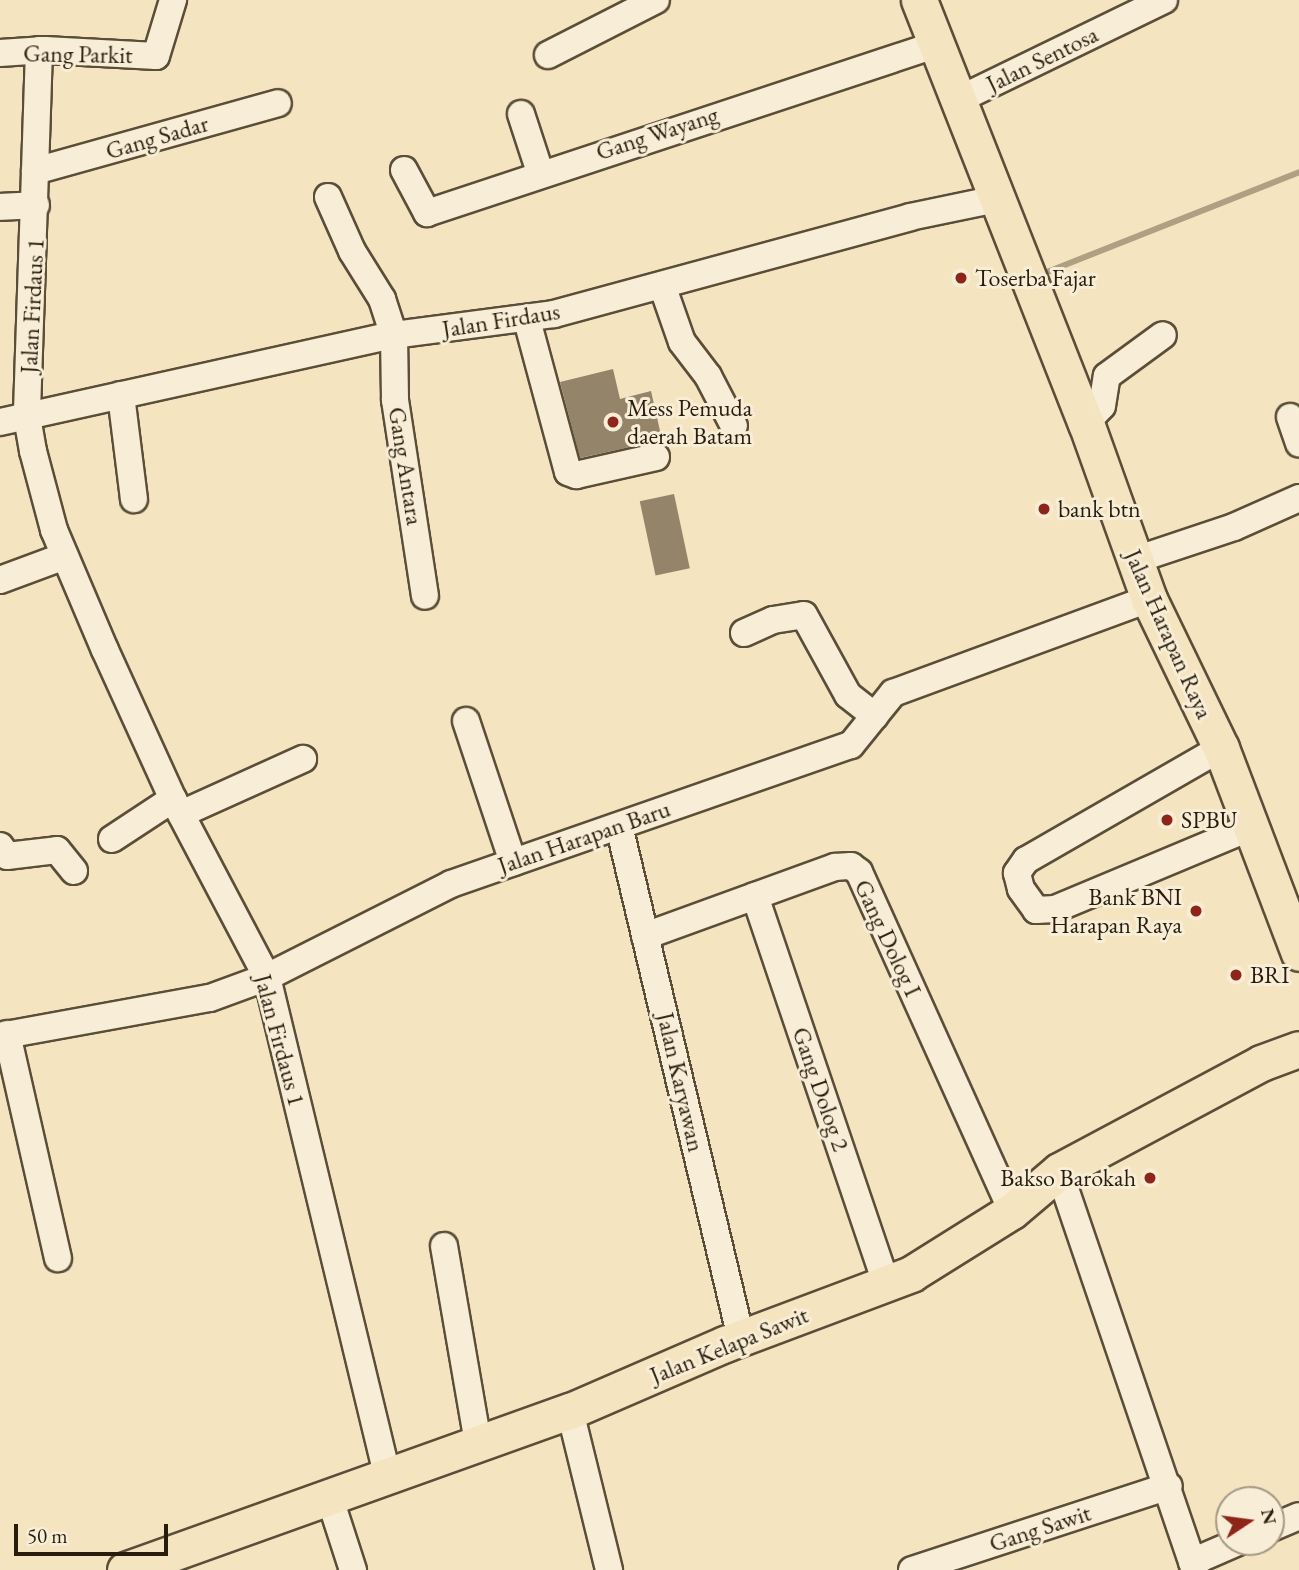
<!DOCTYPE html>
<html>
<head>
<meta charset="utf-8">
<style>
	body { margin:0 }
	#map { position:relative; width:1299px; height:1570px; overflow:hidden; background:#f5e4c0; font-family:"EB Garamond",serif }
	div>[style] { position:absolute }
	.stream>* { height:6px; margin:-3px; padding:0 3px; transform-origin:3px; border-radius:3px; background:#afa083 }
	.building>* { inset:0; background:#93846a; transform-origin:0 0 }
	.roads { filter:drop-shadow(2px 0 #5b4e39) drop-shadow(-2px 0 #5b4e39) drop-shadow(0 2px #5b4e39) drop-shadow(0 -2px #5b4e39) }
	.minor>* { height:26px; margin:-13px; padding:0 13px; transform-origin:13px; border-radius:13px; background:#f8edd6 }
	.major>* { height:35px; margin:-17.5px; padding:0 17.5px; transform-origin:17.5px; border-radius:17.5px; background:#f5e4c0 }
	.dots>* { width:19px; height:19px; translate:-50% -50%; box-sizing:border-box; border:4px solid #f8edd6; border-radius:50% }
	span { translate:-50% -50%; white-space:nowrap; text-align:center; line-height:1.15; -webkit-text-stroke:6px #f8edd6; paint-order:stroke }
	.street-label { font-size:24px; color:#281c0c }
	.poi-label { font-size:24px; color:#281c0c }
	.left { translate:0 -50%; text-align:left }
	.right { translate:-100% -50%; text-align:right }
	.north { position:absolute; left:1215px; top:1486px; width:70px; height:70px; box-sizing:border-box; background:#f8edd6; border:2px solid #a59985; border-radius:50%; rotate:77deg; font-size:19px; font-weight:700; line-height:28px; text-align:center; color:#281c0c }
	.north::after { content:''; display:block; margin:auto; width:24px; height:32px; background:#8f2418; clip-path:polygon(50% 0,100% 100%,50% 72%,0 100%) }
	.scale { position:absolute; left:14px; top:1524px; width:154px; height:32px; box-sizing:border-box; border:4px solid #281c0c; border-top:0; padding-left:9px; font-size:21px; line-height:24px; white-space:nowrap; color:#281c0c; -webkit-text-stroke:5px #f8edd6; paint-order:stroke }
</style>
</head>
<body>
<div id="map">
	<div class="stream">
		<i style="left:1042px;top:274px;width:277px;rotate:-21.6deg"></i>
	</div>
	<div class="building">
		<i style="clip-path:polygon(613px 369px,620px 399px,651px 391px,663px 444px,653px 442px,580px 458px,560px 382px)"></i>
		<i style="left:674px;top:494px;width:76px;height:35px;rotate:78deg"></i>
	</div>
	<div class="roads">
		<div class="minor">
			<i style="left:39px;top:50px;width:367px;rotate:91.9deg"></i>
			<i style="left:27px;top:417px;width:35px;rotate:80deg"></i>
			<i style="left:33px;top:451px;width:82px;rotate:75.1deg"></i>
			<i style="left:54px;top:530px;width:130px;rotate:67deg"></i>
			<i style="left:105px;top:650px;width:164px;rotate:65.5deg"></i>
			<i style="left:173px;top:799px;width:201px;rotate:62.2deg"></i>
			<i style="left:267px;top:977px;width:511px;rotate:76.43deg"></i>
			<i style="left:0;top:53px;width:45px;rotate:-3.8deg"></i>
			<i style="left:45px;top:50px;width:111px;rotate:3.1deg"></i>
			<i style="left:156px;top:56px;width:59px;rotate:-73.1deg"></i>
			<i style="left:548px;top:55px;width:121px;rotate:-27deg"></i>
			<i style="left:958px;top:100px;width:229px;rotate:-25.9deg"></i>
			<i style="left:521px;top:114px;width:61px;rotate:71.9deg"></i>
			<i style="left:404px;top:170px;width:49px;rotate:61.9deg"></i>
			<i style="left:427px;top:213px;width:535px;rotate:-18.3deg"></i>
			<i style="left:35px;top:171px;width:252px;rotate:-15.6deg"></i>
			<i style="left:328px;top:197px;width:59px;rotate:66deg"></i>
			<i style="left:352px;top:251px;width:57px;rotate:58deg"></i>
			<i style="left:382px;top:299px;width:38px;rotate:72deg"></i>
			<i style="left:394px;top:335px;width:65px;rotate:89.1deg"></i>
			<i style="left:395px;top:400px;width:198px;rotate:81.3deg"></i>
			<i style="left:0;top:207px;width:36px;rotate:-3deg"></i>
			<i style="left:662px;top:285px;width:60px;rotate:70.7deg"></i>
			<i style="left:682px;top:342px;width:43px;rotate:52.6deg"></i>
			<i style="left:708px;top:376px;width:56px;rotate:62.5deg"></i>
			<i style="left:527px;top:320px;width:157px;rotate:74.9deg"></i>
			<i style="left:568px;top:472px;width:9px;rotate:21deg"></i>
			<i style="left:576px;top:475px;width:82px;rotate:-12.7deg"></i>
			<i style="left:121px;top:395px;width:105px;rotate:82.9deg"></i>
			<i style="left:1290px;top:417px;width:28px;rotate:71deg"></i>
			<i style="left:0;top:422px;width:403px;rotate:-12.5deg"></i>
			<i style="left:394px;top:335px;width:161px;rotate:-7.5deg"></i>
			<i style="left:554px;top:314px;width:369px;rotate:-15.2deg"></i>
			<i style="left:910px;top:217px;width:89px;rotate:-11.7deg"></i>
			<i style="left:1086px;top:423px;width:23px;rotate:-47deg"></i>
			<i style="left:1102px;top:406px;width:30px;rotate:-81deg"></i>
			<i style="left:1107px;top:376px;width:69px;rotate:-36.2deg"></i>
			<i style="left:1135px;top:560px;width:104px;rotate:-18.4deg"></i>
			<i style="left:1234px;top:527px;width:71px;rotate:-24deg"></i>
			<i style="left:0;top:580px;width:69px;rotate:-20.3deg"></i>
			<i style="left:744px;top:633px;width:32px;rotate:-24deg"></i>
			<i style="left:773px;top:620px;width:31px;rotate:-9deg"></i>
			<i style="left:804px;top:615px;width:91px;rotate:61.2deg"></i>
			<i style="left:848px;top:695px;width:34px;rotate:38deg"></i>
			<i style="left:466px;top:721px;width:149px;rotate:71.6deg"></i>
			<i style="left:1221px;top:748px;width:225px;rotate:150.1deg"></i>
			<i style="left:1026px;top:860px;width:16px;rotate:125deg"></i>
			<i style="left:1017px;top:873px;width:16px;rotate:76deg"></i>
			<i style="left:1021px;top:889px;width:26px;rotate:54deg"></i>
			<i style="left:1036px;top:910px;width:19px;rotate:-3deg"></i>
			<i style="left:1055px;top:909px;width:212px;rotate:-22.7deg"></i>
			<i style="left:181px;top:814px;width:134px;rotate:-24.3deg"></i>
			<i style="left:619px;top:826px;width:526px;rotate:76.6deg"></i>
			<i style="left:112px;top:839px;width:73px;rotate:-33.3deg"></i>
			<i style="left:0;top:846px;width:12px;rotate:55deg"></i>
			<i style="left:7px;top:856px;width:50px;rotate:-6.8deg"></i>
			<i style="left:57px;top:850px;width:27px;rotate:51deg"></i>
			<i style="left:755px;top:896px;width:409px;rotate:71.3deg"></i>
			<i style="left:645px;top:936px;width:202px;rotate:-20deg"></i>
			<i style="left:835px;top:867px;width:16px;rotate:-4deg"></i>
			<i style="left:851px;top:866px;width:10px;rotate:37deg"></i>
			<i style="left:859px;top:872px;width:372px;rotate:65.7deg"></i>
			<i style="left:7px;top:1034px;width:230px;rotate:77.2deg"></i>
			<i style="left:0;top:1036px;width:213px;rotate:-10.3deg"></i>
			<i style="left:210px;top:998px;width:61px;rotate:-20.2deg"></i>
			<i style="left:267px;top:977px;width:206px;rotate:-26.8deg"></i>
			<i style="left:451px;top:884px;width:423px;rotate:-19.2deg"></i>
			<i style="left:851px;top:745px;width:67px;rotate:-51.1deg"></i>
			<i style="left:893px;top:693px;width:273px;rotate:-20.2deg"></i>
			<i style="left:1059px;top:1171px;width:422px;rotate:71.2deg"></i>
			<i style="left:444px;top:1246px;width:199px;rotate:80.2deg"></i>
			<i style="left:570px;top:1411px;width:164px;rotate:76.2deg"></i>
			<i style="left:330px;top:1499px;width:75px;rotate:72.1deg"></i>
			<i style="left:1271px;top:1528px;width:30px;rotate:-23deg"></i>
			<i style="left:1192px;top:1562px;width:50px;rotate:-23.5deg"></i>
			<i style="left:912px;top:1570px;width:270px;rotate:-18.1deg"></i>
		</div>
		<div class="major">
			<i style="left:919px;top:0;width:455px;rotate:68.5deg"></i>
			<i style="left:1086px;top:423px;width:187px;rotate:70.3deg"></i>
			<i style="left:1149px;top:599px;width:165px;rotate:64.2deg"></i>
			<i style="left:1221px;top:748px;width:219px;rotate:69.2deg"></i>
			<i style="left:125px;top:1570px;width:473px;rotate:-19.7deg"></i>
			<i style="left:570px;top:1411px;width:169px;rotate:-23.4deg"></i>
			<i style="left:725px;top:1344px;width:199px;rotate:-20.6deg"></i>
			<i style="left:911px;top:1274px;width:119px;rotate:-32deg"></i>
			<i style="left:1012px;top:1211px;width:62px;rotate:-40.4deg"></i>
			<i style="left:1059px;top:1171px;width:229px;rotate:-28.1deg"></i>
			<i style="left:1261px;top:1063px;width:40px;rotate:-20.2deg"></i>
		</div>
	</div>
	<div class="dots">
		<i style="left:961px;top:278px;background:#8f2418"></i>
		<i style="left:613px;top:422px;background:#8f2418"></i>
		<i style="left:1044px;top:509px;background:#8f2418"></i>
		<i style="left:1167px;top:820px;background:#8f2418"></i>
		<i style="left:1196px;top:911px;background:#8f2418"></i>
		<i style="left:1236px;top:975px;background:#8f2418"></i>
		<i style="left:1150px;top:1178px;background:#8f2418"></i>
	</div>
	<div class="street-label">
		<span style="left:78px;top:54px;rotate:1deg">Gang Parkit</span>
		<span style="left:1042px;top:59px;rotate:-26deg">Jalan Sentosa</span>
		<span style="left:657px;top:133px;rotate:-18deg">Gang Wayang</span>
		<span style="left:157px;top:137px;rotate:-16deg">Gang Sadar</span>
		<span style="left:32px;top:306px;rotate:-87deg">Jalan Firdaus 1</span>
		<span style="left:501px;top:320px;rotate:-9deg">Jalan Firdaus</span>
		<span style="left:406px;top:466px;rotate:81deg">Gang Antara</span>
		<span style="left:1169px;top:634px;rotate:66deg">Jalan Harapan Raya</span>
		<span style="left:584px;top:837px;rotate:-19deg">Jalan Harapan Baru</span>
		<span style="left:888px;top:938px;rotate:65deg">Gang Dolog I</span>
		<span style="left:280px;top:1040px;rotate:75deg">Jalan Firdaus 1</span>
		<span style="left:681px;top:1082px;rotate:77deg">Jalan Karyawan</span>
		<span style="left:821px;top:1089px;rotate:71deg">Gang Dolog 2</span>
		<span style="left:729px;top:1345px;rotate:-22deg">Jalan Kelapa Sawit</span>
		<span style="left:1040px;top:1528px;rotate:-18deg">Gang Sawit</span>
	</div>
	<div class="poi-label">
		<span class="left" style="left:975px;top:278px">Toserba Fajar</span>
		<span class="left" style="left:627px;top:422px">Mess Pemuda<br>daerah Batam</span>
		<span class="left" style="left:1058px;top:509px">bank btn</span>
		<span class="left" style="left:1181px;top:820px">SPBU</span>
		<span class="right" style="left:1182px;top:911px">Bank BNI<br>Harapan Raya</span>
		<span class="left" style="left:1250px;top:975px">BRI</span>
		<span class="right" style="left:1136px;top:1178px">Bakso Barokah</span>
	</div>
	<div class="north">N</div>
	<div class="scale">50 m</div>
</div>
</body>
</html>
